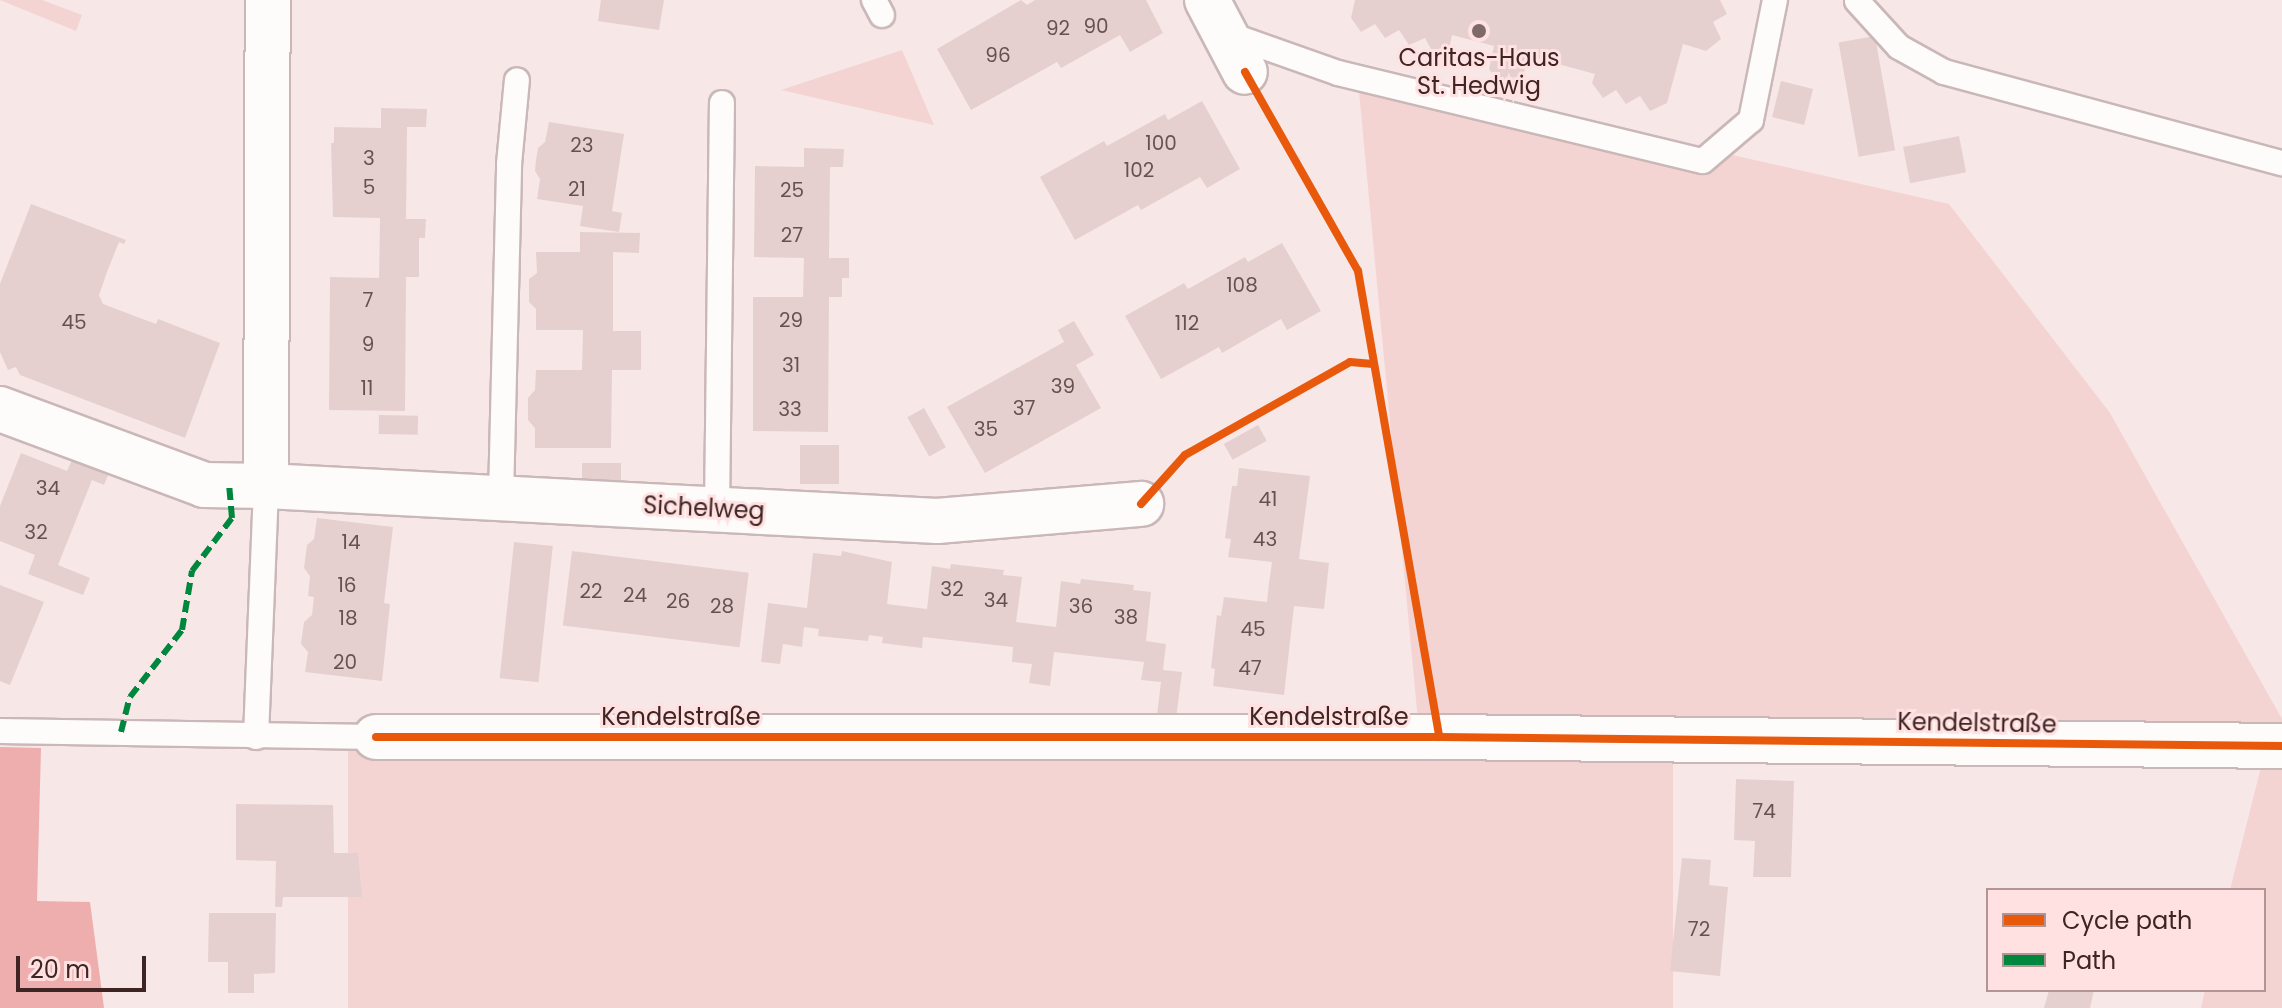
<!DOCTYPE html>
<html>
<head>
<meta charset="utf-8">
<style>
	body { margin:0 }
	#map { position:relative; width:2282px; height:1008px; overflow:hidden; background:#f7e7e7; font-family:Poppins,sans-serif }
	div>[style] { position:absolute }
	.green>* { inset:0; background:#f4d4d3; transform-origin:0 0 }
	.forest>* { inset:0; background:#efaeae }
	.building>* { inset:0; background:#e5d0cf; transform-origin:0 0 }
	.roads { filter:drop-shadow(2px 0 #cab7b7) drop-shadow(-2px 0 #cab7b7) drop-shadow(0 2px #cab7b7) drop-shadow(0 -2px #cab7b7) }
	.lane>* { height:24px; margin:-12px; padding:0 12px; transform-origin:12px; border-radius:12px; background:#fefbfb }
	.street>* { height:44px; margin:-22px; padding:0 22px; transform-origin:22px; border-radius:22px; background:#fefbfb }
	.quiet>* { height:6px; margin-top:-3px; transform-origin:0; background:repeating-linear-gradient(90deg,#00873e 0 12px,transparent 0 18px) }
	.cycleway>* { height:8px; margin:-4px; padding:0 4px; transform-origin:4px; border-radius:4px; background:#e8590c }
	.dots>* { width:22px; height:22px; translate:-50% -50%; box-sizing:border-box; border:4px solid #fee1e0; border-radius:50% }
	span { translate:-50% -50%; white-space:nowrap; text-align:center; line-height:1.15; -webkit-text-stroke:6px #fee1e0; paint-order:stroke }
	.number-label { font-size:20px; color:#68504f }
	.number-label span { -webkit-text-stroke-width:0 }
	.poi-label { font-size:24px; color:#3e2423 }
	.street-label { font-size:24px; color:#3e2423 }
	.legend { position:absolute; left:1986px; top:888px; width:280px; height:104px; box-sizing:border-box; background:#fee1e0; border:2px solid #b19594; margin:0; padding:10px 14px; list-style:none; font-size:24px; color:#3e2423 }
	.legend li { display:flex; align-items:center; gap:16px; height:40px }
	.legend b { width:40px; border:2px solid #b19594 }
	.scale { position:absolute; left:16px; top:956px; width:130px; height:36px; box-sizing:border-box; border:4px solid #3e2423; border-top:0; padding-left:10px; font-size:24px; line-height:28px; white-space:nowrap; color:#3e2423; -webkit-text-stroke:6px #fee1e0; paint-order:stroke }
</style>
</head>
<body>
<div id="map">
	<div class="green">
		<i style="clip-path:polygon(0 0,42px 0,82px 15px,76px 31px)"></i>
		<i style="clip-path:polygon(902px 50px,934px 125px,781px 90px)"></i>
		<i style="clip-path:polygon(1357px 70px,1949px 204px,2110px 413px,2282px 719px,2282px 726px,1418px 721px)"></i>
		<i style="left:348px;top:749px;width:1325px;height:260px"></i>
		<i style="clip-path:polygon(2262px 763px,2282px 763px,2282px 1008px,2201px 1008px,2205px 990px,2264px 990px,2264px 890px,2230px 890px)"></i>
	</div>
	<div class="forest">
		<i style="clip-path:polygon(0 747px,41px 748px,37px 901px,90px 902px,104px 1008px,0 1008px)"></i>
	</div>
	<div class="building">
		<i style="clip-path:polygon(601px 0,664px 0,659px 30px,598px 21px)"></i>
		<i style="clip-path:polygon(1021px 0,1027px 5px,1035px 0,1146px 0,1163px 33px,1130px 52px,1120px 35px,1061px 68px,1057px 62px,971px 110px,937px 49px)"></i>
		<i style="clip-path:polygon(1355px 0,1720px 0,1727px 14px,1713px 22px,1721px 39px,1706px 51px,1683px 44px,1667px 103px,1650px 111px,1640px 96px,1626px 104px,1616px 90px,1603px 98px,1592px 83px,1595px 74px,1529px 56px,1523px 75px,1513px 82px,1494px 77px,1489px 69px,1494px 46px,1452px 35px,1450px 45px,1432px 51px,1425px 38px,1409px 45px,1399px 30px,1385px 38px,1375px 24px,1361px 32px,1351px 18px)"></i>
		<i style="left:1875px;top:36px;width:116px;height:37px;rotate:80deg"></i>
		<i style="left:1781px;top:81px;width:33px;height:37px;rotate:14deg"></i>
		<i style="clip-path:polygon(1202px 101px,1240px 169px,1207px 188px,1200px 177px,1141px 210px,1138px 205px,1075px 240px,1040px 177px,1104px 141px,1107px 146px,1165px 114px,1168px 120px)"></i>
		<i style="clip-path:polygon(381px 108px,427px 109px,426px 127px,407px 127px,406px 219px,426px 219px,425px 238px,419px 238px,419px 277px,406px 277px,405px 411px,329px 410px,330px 277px,379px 278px,380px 218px,333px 217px,331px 143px,334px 143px,334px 127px,381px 128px)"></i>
		<i style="clip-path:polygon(549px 122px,624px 134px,612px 211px,622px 213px,619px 232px,580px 226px,583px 206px,537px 199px,540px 179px,535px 171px,536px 160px,538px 148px,545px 142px)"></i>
		<i style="left:1959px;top:136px;width:37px;height:57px;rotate:79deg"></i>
		<i style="clip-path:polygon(804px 148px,844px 149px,843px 167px,830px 167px,829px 258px,849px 258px,849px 278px,842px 278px,842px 297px,829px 297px,828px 432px,753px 431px,753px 297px,803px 297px,804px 258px,754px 257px,755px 166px,804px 167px)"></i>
		<i style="clip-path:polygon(31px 204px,126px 240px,124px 244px,119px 242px,107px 272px,99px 295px,103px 304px,156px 324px,158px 319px,220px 343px,185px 438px,20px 375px,16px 367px,8px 370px,0 352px,0 284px)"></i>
		<i style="clip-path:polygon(580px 232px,640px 233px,639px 253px,613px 252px,613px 331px,641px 331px,641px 370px,612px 370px,611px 448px,535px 448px,535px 428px,528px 420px,528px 398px,535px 390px,536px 370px,582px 370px,583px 330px,536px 330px,536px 309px,529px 302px,529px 279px,537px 273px,536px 252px,580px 252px)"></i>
		<i style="clip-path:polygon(1282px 243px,1321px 311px,1287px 330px,1281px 319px,1222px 353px,1219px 347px,1161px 379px,1125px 316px,1184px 283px,1188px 289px,1245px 257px,1248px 262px)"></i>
		<i style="clip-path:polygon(1074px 321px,1094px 355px,1076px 365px,1101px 408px,985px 473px,947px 407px,1064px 342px,1058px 330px)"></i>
		<i style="left:924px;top:408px;width:45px;height:19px;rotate:61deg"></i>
		<i style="left:379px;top:415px;width:39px;height:19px;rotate:1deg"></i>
		<i style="left:1258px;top:425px;width:18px;height:39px;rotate:61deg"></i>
		<i style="left:800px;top:445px;width:39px;height:39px"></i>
		<i style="clip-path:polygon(21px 453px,67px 471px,75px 453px,111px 468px,104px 485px,92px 480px,58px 565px,90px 578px,83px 595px,28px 574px,35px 555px,0 541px,0 506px)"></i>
		<i style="left:582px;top:463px;width:39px;height:19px"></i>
		<i style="clip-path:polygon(1239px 468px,1310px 476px,1299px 559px,1329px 563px,1324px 609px,1294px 606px,1284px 695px,1213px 686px,1215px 669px,1211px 668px,1217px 615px,1221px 616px,1224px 597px,1267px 602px,1269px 583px,1272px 562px,1228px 557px,1231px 539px,1225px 538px,1232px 486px,1237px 486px)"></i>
		<i style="clip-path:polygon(317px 518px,393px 527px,384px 603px,390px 604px,382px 681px,305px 672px,308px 652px,301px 644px,304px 622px,312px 615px,314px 597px,308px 596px,310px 576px,304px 568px,307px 545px,314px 539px)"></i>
		<i style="left:514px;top:542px;width:39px;height:137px;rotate:6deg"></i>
		<i style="left:572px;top:551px;width:178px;height:75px;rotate:7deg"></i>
		<i style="clip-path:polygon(842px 551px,892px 562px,887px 604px,927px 609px,932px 566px,950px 569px,951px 564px,1004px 570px,1003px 575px,1022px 577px,1016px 622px,1056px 627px,1061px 581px,1080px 584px,1081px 579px,1134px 585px,1133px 590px,1151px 592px,1146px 641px,1166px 644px,1163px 670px,1182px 672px,1176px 718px,1157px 715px,1161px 682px,1141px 680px,1144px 662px,1054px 652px,1050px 686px,1029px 683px,1032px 664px,1012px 662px,1013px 647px,923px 637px,922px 648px,882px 643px,883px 637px,869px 635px,868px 641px,818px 636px,819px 629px,804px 627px,802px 647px,783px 644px,780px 664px,761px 662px,768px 603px,807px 608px,813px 553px,841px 556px)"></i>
		<i style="clip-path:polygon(0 585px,44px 602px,10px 685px,0 681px)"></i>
		<i style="clip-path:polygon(1736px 779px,1794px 781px,1791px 877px,1753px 877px,1755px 841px,1734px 840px)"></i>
		<i style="clip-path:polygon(236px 804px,333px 805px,334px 853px,358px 853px,362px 897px,283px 897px,282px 907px,275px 907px,276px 861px,236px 860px)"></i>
		<i style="clip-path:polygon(1682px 858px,1711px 860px,1709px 885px,1728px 887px,1720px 976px,1670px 971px)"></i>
		<i style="clip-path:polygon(209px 913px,276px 913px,275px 973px,254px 974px,254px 993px,228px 993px,228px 962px,208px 962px)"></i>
		<i style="clip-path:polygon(2049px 990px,2094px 990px,2090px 1008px,2044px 1008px)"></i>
	</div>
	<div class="roads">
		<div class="lane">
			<i style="left:874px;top:0;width:17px;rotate:62deg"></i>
			<i style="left:1857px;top:1px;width:62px;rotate:47.6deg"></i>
			<i style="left:1899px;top:47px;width:51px;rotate:29.1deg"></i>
			<i style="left:1944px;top:72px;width:350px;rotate:15.1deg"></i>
			<i style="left:1225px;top:33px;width:120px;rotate:19.5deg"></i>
			<i style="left:1338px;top:73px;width:375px;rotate:13.6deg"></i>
			<i style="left:1703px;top:161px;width:63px;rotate:-40.5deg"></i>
			<i style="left:1751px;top:120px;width:122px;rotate:-78.7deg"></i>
			<i style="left:501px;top:497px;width:333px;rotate:-88.6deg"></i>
			<i style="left:509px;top:164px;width:84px;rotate:-84.6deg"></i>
			<i style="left:717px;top:509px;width:406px;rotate:-89.3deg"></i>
			<i style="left:0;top:731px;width:376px;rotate:0.9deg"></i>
			<i style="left:256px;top:737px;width:251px;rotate:-87.7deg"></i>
		</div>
		<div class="street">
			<i style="left:1207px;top:0;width:81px;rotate:62.2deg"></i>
			<i style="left:0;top:409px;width:218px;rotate:20.4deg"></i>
			<i style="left:204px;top:485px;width:62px;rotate:0.9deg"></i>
			<i style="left:266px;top:486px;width:486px;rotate:-89.8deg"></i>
			<i style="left:266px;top:486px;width:672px;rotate:2.99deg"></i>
			<i style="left:937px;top:521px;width:205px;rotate:-4.8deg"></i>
			<i style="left:376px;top:737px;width:1063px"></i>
			<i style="left:1439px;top:737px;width:843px;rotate:0.61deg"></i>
		</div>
	</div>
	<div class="quiet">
		<i style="left:121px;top:732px;width:36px;rotate:-76deg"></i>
		<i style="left:130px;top:697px;width:85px;rotate:-52.2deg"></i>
		<i style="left:182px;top:630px;width:60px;rotate:-80.4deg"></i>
		<i style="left:192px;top:571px;width:66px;rotate:-53deg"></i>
		<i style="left:232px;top:518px;width:32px;rotate:-95deg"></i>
	</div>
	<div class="cycleway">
		<i style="left:1245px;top:72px;width:229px;rotate:60.4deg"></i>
		<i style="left:1358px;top:271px;width:473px;rotate:80.1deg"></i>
		<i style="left:1141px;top:504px;width:66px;rotate:-48.1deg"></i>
		<i style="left:1185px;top:455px;width:189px;rotate:-29.4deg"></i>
		<i style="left:1350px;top:362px;width:23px;rotate:5deg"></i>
		<i style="left:376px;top:737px;width:1063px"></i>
		<i style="left:1439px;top:737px;width:843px;rotate:0.61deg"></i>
	</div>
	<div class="dots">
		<i style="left:1479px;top:31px;background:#7f6868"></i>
	</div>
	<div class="number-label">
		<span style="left:1096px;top:26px">90</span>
		<span style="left:1058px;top:28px">92</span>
		<span style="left:998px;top:55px">96</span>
		<span style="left:1161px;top:143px">100</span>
		<span style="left:582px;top:145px">23</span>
		<span style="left:369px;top:158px">3</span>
		<span style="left:1139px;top:170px">102</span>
		<span style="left:369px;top:187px">5</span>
		<span style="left:577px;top:189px">21</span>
		<span style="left:792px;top:190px">25</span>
		<span style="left:792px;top:235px">27</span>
		<span style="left:1242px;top:285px">108</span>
		<span style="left:368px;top:300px">7</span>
		<span style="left:791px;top:320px">29</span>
		<span style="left:74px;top:322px">45</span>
		<span style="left:1187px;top:323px">112</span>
		<span style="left:368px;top:344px">9</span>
		<span style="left:791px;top:365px">31</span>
		<span style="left:1063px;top:386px">39</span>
		<span style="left:367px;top:388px">11</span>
		<span style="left:1024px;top:408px">37</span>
		<span style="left:790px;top:409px">33</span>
		<span style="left:986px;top:429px">35</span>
		<span style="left:48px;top:488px">34</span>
		<span style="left:1268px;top:499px">41</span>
		<span style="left:36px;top:532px">32</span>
		<span style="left:1265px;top:539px">43</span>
		<span style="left:351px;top:542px">14</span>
		<span style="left:347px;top:585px">16</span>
		<span style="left:952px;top:589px">32</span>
		<span style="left:591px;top:591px">22</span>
		<span style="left:635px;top:595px">24</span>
		<span style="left:996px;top:600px">34</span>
		<span style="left:678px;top:601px">26</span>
		<span style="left:722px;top:606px">28</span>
		<span style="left:1081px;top:606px">36</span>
		<span style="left:1126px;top:617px">38</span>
		<span style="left:348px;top:618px">18</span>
		<span style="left:1253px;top:629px">45</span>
		<span style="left:345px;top:662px">20</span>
		<span style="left:1250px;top:668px">47</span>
		<span style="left:1764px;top:811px">74</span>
		<span style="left:1699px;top:929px">72</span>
	</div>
	<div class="poi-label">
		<span style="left:1479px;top:72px">Caritas-Haus<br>St. Hedwig</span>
	</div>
	<div class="street-label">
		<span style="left:704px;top:508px;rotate:3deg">Sichelweg</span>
		<span style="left:681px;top:717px">Kendelstraße</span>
		<span style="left:1329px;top:717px">Kendelstraße</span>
		<span style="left:1977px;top:723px;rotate:1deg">Kendelstraße</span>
	</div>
	<ul class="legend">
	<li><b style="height:10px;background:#e8590c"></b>Cycle path</li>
	<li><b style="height:10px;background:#00873e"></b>Path</li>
	</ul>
	<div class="scale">20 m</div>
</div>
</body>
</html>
